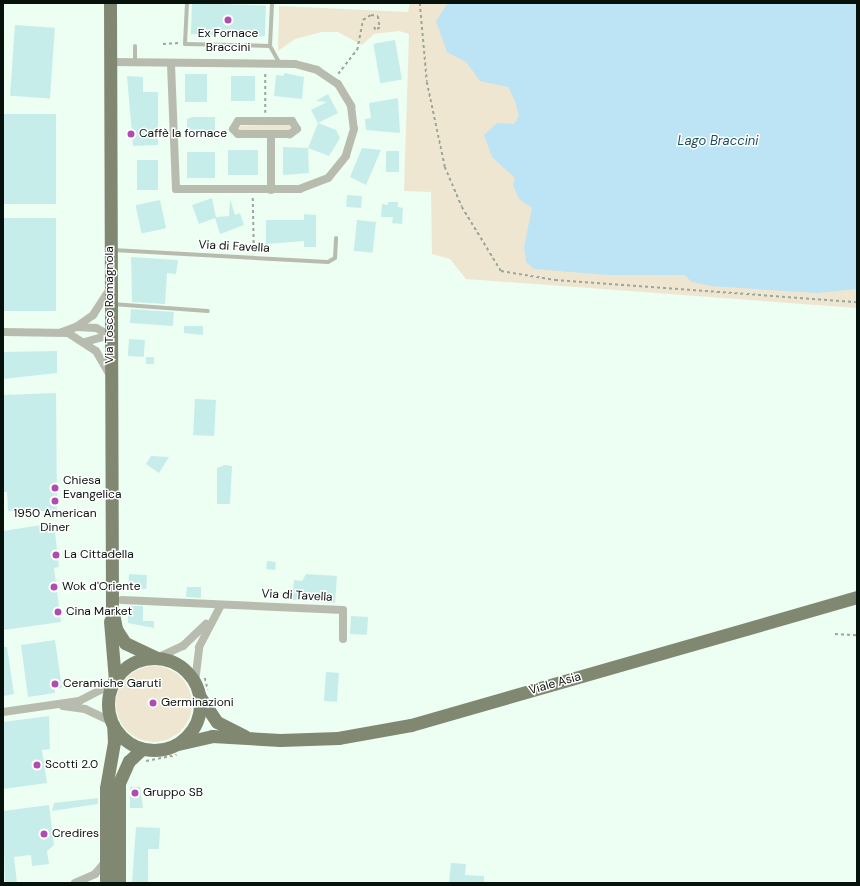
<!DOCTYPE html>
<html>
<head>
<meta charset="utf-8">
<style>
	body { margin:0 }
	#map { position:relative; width:860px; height:886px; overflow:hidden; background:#edfef2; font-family:"DM Sans",sans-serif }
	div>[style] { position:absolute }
	.green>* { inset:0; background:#efe6d2 }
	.round { border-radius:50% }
	.water>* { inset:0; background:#bce4f4 }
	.building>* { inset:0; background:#c7edea; transform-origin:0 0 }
	.path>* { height:1.5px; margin-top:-0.75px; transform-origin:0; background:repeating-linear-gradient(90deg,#98a69c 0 3px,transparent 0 6px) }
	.service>* { height:4px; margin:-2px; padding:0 2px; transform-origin:2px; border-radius:2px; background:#b7bcaf }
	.minor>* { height:8px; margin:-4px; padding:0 4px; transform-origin:4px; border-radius:4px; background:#b7bcaf }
	.primary>* { height:13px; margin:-6.5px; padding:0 6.5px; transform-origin:6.5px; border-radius:6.5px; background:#818872 }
	.primary>.ring { margin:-6.5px; padding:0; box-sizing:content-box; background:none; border:13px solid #818872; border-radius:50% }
	.dots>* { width:11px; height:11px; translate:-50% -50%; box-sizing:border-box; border:2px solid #fff; border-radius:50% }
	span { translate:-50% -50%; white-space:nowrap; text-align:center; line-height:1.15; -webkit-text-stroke:3px #fff; paint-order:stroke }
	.poi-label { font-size:12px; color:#07110b }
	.left { translate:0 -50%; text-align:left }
	.street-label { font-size:12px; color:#07110b }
	.water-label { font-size:13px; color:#1a4f60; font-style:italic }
	.frame { position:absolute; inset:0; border:4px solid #07110b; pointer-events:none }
</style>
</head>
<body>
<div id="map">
	<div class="green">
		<i style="clip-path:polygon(410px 3px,857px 3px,857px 308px,466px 279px,450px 259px,432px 254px,431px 192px,404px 191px,409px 34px,399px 31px,374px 34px,362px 45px,338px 32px,322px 32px,295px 39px,278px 51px,279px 6px,408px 12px)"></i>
		<i style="clip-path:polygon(290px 124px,293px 127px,290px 131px,239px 131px,236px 126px)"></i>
		<i class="round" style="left:116px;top:666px;width:76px;height:76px"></i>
	</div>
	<div class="water">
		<i style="clip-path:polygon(448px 3px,857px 3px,857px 289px,817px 293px,710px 286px,692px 282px,684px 275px,607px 275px,534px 269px,526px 262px,524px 247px,532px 208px,519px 199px,513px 185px,515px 178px,492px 157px,484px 135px,497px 123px,514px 124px,519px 116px,515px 101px,508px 87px,480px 81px,466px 62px,447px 52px,436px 21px)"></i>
	</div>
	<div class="building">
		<i style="left:192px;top:3px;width:74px;height:31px;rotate:2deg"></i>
		<i style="left:15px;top:25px;width:40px;height:71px;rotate:4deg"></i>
		<i style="left:395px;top:40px;width:40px;height:22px;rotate:80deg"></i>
		<i style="clip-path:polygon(284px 73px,304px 77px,302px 99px,274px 96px,276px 75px,284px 76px)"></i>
		<i style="left:207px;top:74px;width:28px;height:22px;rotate:90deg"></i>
		<i style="clip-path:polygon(127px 76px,143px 77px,143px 92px,158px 92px,158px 145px,133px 146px)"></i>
		<i style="left:231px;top:76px;width:24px;height:25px"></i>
		<i style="clip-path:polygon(328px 94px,338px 113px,318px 123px,336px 130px,340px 138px,329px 156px,308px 148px,318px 123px,311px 110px,327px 102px,316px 101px)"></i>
		<i style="clip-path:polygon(398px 98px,400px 133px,366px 130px,365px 119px,371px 118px,369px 103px)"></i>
		<i style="left:3px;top:114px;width:53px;height:90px"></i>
		<i style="clip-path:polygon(192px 117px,215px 117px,215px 137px,187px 134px,187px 119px)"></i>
		<i style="clip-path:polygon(283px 147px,308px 148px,309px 173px,283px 175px)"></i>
		<i style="clip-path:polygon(362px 148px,381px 150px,366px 185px,350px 177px)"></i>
		<i style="left:228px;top:150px;width:30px;height:25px"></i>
		<i style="left:386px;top:151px;width:13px;height:21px"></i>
		<i style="left:187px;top:152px;width:28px;height:26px"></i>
		<i style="left:137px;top:160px;width:21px;height:30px"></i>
		<i style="left:347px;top:195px;width:15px;height:12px;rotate:4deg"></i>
		<i style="clip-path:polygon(212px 198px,216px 217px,229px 216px,230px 199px,235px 215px,240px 213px,244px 225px,220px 234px,215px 218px,199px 224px,192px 205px)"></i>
		<i style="left:160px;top:200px;width:29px;height:25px;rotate:78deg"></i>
		<i style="clip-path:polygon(388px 202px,398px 202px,398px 207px,403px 208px,402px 224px,392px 223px,393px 217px,381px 217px,382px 204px,388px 205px)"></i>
		<i style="clip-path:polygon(304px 214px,316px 215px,316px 247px,304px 247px,304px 241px,266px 244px,266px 220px,304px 220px)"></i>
		<i style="left:3px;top:218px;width:53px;height:93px"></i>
		<i style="left:357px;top:220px;width:19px;height:31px;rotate:6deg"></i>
		<i style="clip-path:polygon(131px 257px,178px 260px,176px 274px,167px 273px,165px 304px,132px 302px)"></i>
		<i style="left:131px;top:309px;width:43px;height:14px;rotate:4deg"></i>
		<i style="clip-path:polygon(184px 326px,203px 326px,203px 335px,184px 333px)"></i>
		<i style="left:129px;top:339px;width:16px;height:17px;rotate:4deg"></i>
		<i style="clip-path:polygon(57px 351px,57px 373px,3px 379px,3px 352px)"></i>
		<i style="left:146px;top:357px;width:8px;height:7px"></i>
		<i style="clip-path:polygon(56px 393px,57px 511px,8px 511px,7px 492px,3px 492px,3px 395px)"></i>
		<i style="left:195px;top:399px;width:21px;height:36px;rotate:3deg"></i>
		<i style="clip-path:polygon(151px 456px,169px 457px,159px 473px,146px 464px)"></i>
		<i style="clip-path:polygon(225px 465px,232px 466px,230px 504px,217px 504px,217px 468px)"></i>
		<i style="clip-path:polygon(54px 523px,59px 567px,54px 568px,61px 622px,3px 630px,3px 531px)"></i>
		<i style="left:267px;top:561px;width:9px;height:8px;rotate:6deg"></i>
		<i style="left:129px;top:574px;width:18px;height:14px;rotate:3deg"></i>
		<i style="clip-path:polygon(306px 574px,337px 576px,335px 603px,284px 599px,284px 591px,293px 591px,294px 580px,302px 581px)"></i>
		<i style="clip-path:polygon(187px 587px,201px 587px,201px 598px,186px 597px)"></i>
		<i style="clip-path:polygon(128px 606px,143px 606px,143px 621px,154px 621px,154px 628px,128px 623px)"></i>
		<i style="left:351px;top:616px;width:17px;height:18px;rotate:3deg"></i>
		<i style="clip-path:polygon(55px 640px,62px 688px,55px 689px,55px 693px,28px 697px,21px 645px)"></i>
		<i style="clip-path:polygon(3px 647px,7px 647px,14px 694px,3px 696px)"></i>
		<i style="left:326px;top:672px;width:13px;height:29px;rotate:4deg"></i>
		<i style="clip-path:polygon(49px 716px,50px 749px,42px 750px,47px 783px,3px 789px,3px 722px)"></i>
		<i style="clip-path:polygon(130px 787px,140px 787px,143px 808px,130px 808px)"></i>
		<i style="clip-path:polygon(98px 798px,98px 804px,52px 811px,54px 803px)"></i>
		<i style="clip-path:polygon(49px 805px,54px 845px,47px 851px,49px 864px,32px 866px,31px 855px,14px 857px,17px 883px,5px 883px,3px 811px)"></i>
		<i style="clip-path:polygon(136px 827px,160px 828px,159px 849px,148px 849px,148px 883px,132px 883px)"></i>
		<i style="clip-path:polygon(451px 863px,466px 864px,465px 875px,484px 876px,484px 883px,449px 883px)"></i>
	</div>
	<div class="path">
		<i style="left:420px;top:3px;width:79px;rotate:84.9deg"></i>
		<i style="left:427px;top:82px;width:87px;rotate:78deg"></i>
		<i style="left:445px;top:167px;width:43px;rotate:67deg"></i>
		<i style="left:462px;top:207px;width:75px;rotate:58.6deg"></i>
		<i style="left:501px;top:271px;width:55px;rotate:9.5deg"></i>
		<i style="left:555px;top:280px;width:303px;rotate:4.2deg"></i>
		<i style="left:163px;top:44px;width:16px;rotate:-4deg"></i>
		<i style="left:338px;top:74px;width:31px;rotate:-52deg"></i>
		<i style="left:357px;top:50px;width:31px;rotate:-79deg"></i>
		<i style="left:363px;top:20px;width:9px;rotate:-32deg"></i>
		<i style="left:371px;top:15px;width:7px;rotate:8deg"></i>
		<i style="left:378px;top:16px;width:12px;rotate:81deg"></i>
		<i style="left:380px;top:28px;width:5px;rotate:158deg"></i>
		<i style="left:375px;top:30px;width:6px;rotate:-108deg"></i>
		<i style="left:265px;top:113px;width:40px;rotate:-90deg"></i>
		<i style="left:253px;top:198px;width:54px;rotate:88.9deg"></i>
		<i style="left:835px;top:634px;width:22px;rotate:3deg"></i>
		<i style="left:205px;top:678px;width:12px;rotate:76deg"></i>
		<i style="left:146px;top:761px;width:31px;rotate:-11deg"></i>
	</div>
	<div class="service">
		<i style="left:187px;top:3px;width:41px;rotate:92.8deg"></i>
		<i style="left:185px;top:44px;width:85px;rotate:1.3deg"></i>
		<i style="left:270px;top:46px;width:43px;rotate:-87.3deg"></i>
		<i style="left:270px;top:46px;width:21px;rotate:61deg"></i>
		<i style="left:135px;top:63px;width:17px;rotate:-90deg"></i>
		<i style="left:113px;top:250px;width:215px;rotate:3.2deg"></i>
		<i style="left:328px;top:262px;width:8px;rotate:-30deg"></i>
		<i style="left:335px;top:258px;width:20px;rotate:-87deg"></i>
		<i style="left:112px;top:304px;width:96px;rotate:4.2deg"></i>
	</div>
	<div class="minor">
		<i style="left:110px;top:62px;width:185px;rotate:0.6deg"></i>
		<i style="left:295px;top:64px;width:23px;rotate:15deg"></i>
		<i style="left:317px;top:70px;width:25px;rotate:34deg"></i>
		<i style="left:338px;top:84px;width:26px;rotate:59deg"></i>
		<i style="left:351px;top:106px;width:23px;rotate:83deg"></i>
		<i style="left:354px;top:129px;width:28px;rotate:107deg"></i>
		<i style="left:346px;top:156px;width:28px;rotate:129deg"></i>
		<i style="left:328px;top:178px;width:30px;rotate:159deg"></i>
		<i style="left:300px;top:189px;width:124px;rotate:180deg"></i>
		<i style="left:176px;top:189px;width:125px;rotate:-92.3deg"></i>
		<i style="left:238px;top:121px;width:54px"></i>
		<i style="left:292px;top:121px;width:9px;rotate:58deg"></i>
		<i style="left:297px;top:129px;width:9px;rotate:144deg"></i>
		<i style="left:290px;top:134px;width:52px;rotate:180deg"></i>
		<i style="left:238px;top:134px;width:7px;rotate:-135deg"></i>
		<i style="left:233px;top:129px;width:9px;rotate:-58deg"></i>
		<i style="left:271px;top:134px;width:56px;rotate:90deg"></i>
		<i style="left:77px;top:327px;width:19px;rotate:3deg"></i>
		<i style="left:96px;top:328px;width:16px;rotate:27deg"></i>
		<i style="left:3px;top:332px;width:65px;rotate:0.9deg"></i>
		<i style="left:68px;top:333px;width:33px;rotate:33deg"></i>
		<i style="left:96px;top:351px;width:24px;rotate:60deg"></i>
		<i style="left:62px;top:332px;width:15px;rotate:-20deg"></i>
		<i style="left:76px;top:327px;width:21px;rotate:-35deg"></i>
		<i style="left:93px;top:315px;width:30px;rotate:-57deg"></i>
		<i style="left:85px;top:342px;width:26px;rotate:-16deg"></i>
		<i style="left:122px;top:600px;width:221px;rotate:2.6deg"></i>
		<i style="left:343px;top:610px;width:29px;rotate:90deg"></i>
		<i style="left:157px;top:658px;width:29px;rotate:-25deg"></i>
		<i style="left:183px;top:646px;width:32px;rotate:-44deg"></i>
		<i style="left:195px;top:682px;width:35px;rotate:-83deg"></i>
		<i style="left:199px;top:647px;width:47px;rotate:-62.4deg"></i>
		<i style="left:63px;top:706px;width:22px;rotate:8deg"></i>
		<i style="left:85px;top:709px;width:29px;rotate:25deg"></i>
		<i style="left:3px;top:712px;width:77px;rotate:-8.2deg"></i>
		<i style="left:79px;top:701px;width:38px;rotate:-27deg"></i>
		<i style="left:75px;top:883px;width:22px;rotate:-24deg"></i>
		<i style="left:95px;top:874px;width:16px;rotate:-50deg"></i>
	</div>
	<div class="primary">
		<i style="left:110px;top:3px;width:605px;rotate:89.81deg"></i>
		<i style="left:112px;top:608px;width:21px;rotate:79deg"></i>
		<i style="left:116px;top:629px;width:17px;rotate:57deg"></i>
		<i style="left:125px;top:643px;width:35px;rotate:25deg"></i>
		<i style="left:110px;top:621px;width:59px;rotate:85.2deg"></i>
		<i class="ring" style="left:108px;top:658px;width:79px;height:79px"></i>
		<i style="left:200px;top:697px;width:30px;rotate:56deg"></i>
		<i style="left:217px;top:722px;width:31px;rotate:27deg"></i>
		<i style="left:178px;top:744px;width:35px;rotate:-13deg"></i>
		<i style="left:212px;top:736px;width:68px;rotate:3.4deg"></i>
		<i style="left:280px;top:740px;width:58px;rotate:-2deg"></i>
		<i style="left:338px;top:738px;width:74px;rotate:-10.1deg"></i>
		<i style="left:411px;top:725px;width:464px;rotate:-16deg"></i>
		<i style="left:106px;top:883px;width:95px;rotate:-90deg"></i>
		<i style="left:106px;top:788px;width:47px;rotate:-80.1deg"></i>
		<i style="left:114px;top:742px;width:17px;rotate:-93deg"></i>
		<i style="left:119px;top:883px;width:100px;rotate:-90deg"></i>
		<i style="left:119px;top:783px;width:24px;rotate:-66deg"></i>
		<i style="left:129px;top:761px;width:18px;rotate:-43deg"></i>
	</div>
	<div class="dots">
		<i style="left:228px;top:20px;background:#ae4cb4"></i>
		<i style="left:131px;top:134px;background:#ae4cb4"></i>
		<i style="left:55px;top:488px;background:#ae4cb4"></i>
		<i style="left:55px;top:501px;background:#ae4cb4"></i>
		<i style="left:56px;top:555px;background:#ae4cb4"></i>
		<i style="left:54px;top:587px;background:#ae4cb4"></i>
		<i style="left:58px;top:612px;background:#ae4cb4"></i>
		<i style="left:55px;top:684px;background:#ae4cb4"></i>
		<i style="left:153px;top:703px;background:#ae4cb4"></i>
		<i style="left:37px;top:765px;background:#ae4cb4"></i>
		<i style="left:135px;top:793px;background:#ae4cb4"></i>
		<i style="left:44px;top:834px;background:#ae4cb4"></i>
	</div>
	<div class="poi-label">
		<span style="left:228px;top:41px">Ex Fornace<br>Braccini</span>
		<span class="left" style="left:139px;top:134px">Caffè la fornace</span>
		<span class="left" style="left:63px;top:488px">Chiesa<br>Evangelica</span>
		<span style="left:55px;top:521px">1950 American<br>Diner</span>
		<span class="left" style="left:64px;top:555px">La Cittadella</span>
		<span class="left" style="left:62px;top:587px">Wok d'Oriente</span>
		<span class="left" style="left:66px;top:612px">Cina Market</span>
		<span class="left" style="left:63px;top:684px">Ceramiche Garuti</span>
		<span class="left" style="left:161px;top:703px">Germinazioni</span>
		<span class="left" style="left:45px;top:765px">Scotti 2.0</span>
		<span class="left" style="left:143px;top:793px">Gruppo SB</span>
		<span class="left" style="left:52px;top:834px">Credires</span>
	</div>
	<div class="street-label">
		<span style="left:234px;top:247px;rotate:3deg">Via di Favella</span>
		<span style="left:110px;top:305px;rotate:-90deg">Via Tosco Romagnola</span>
		<span style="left:297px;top:596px;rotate:3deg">Via di Tavella</span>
		<span style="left:555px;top:684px;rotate:-16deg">Viale Asia</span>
	</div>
	<div class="water-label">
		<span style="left:718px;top:141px">Lago Braccini</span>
	</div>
	<div class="frame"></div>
</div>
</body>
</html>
